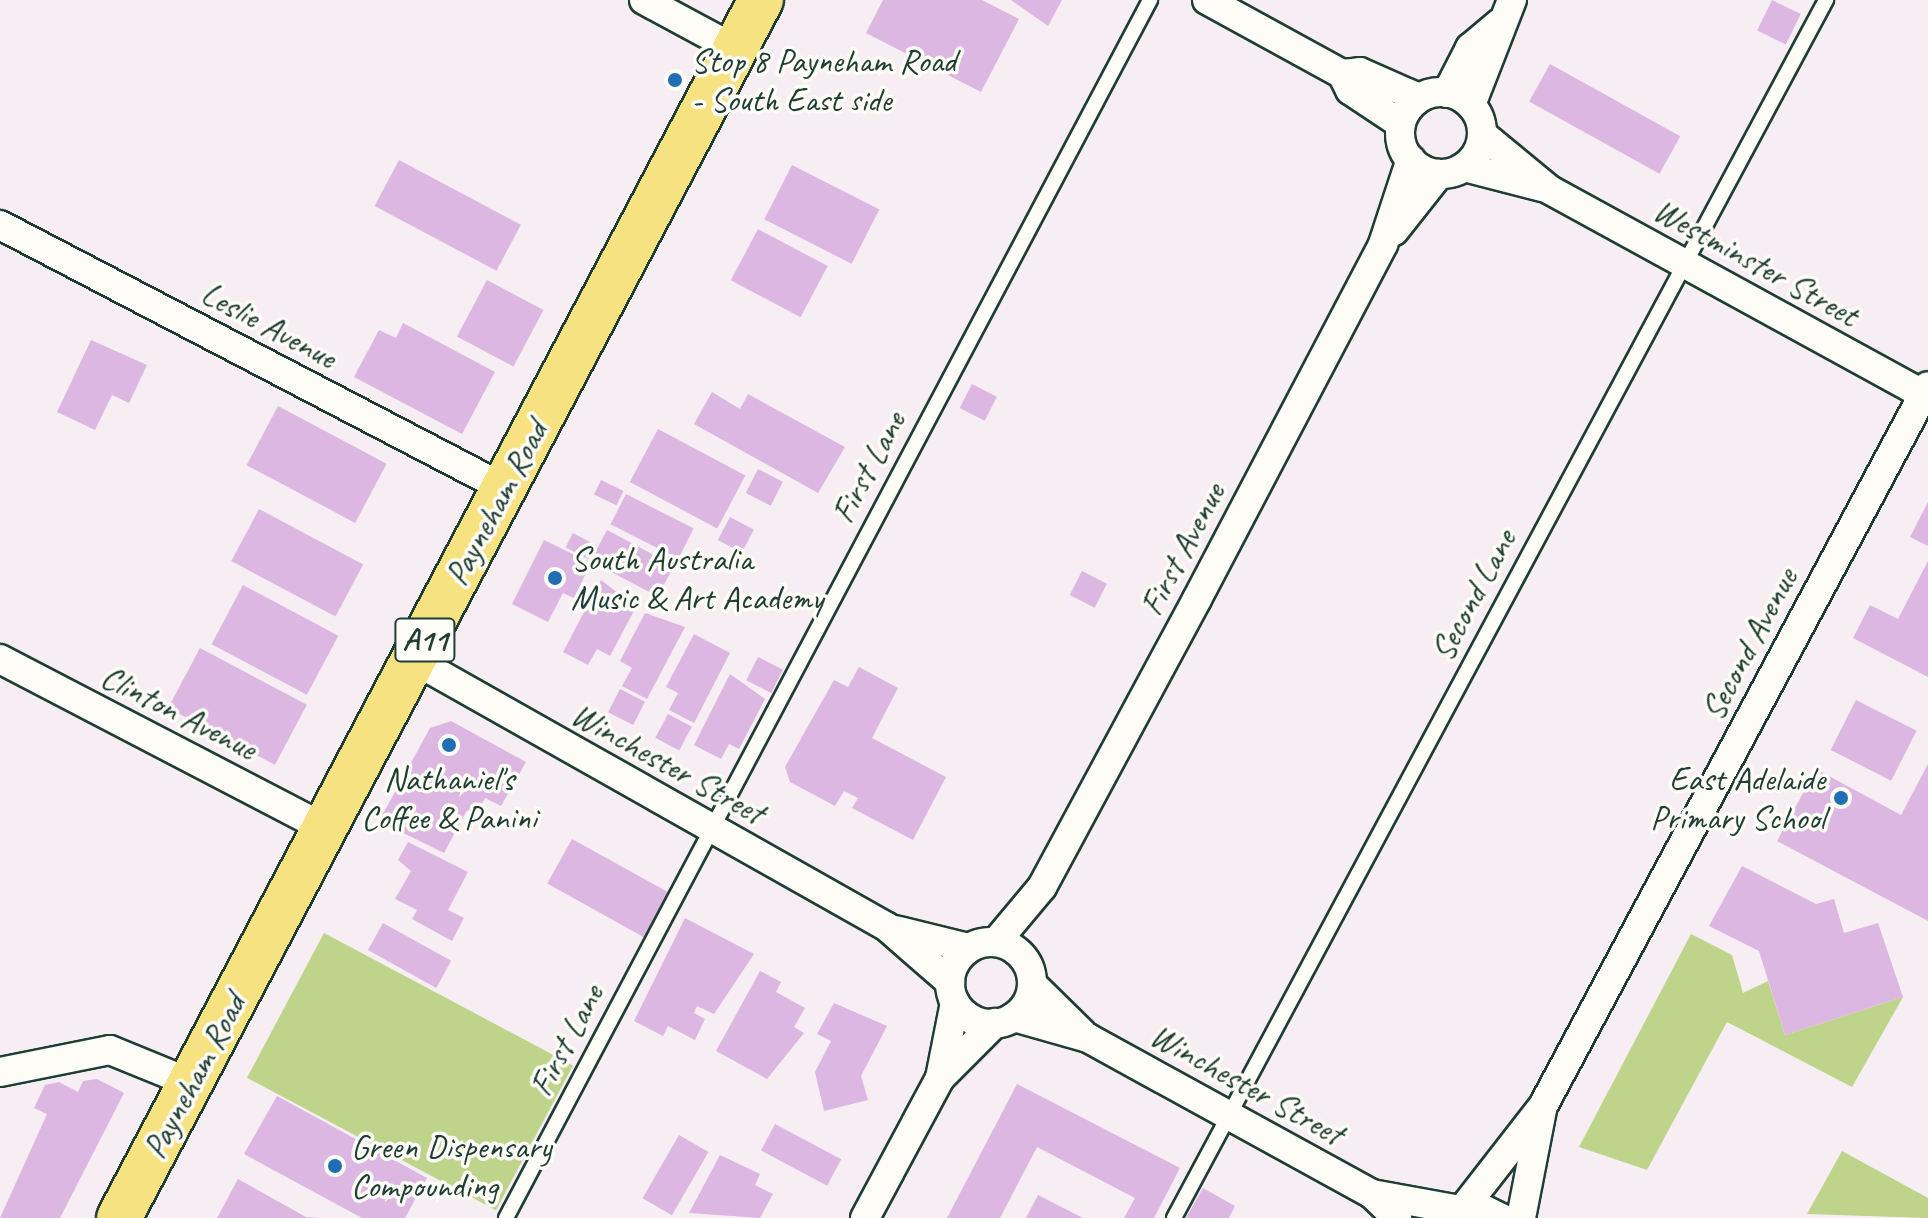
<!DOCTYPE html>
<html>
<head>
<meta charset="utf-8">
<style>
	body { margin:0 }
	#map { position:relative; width:1928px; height:1218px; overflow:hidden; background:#f6eef3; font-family:Caveat,sans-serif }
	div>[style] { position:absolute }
	.green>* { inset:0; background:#bed48a; transform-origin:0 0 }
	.building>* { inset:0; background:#dcb7e1; transform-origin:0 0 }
	.roads { filter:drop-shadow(2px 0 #1f3d34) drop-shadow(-2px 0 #1f3d34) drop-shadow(0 2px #1f3d34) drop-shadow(0 -2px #1f3d34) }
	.service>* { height:14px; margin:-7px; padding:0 7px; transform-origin:7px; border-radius:7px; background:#fdfcf7 }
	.minor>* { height:28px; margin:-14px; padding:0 14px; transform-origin:14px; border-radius:14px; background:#fdfcf7 }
	.minor>.ring { margin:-14px; padding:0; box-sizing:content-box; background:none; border:28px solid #fdfcf7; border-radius:50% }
	.primary>* { height:44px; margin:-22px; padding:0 22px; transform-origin:22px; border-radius:22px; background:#f7e281 }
	.dots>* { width:22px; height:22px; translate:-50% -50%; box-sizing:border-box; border:4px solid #fdfcf7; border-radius:50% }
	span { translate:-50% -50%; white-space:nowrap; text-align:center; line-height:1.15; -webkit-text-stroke:7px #fdfcf7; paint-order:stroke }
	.shield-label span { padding:2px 6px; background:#fdfcf7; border:2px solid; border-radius:6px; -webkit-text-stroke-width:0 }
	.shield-label { font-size:32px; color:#1f3d34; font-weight:700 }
	.poi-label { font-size:34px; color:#1f3d34 }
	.left { translate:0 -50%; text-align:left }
	.right { translate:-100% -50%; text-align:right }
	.street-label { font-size:34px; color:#1f3d34 }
</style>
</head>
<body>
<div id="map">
	<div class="green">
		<i style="left:324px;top:933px;width:282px;height:164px;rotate:28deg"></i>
		<i style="clip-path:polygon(1691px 934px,1732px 955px,1743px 993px,1768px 981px,1785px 1035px,1903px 997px,1852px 1087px,1727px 1022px,1647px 1170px,1579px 1147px)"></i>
		<i style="clip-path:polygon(1842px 1151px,1928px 1198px,1928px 1218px,1807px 1214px)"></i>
	</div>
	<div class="building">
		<i style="clip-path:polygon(883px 0,982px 0,1019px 19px,981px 92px,866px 33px)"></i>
		<i style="clip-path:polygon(1011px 0,1062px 0,1048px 26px)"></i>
		<i style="left:1772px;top:0;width:32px;height:34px;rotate:26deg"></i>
		<i style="left:1550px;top:64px;width:149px;height:43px;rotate:29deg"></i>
		<i style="left:399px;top:160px;width:138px;height:52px;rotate:28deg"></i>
		<i style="left:792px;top:165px;width:98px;height:61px;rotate:27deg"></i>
		<i style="left:758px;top:229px;width:79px;height:58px;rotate:28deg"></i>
		<i style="left:487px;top:280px;width:64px;height:64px;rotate:28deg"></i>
		<i style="clip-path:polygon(403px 323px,495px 372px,462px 434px,354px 377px,379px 330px,396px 338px)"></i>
		<i style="clip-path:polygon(91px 340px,147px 365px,129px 403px,112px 395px,95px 430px,57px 412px)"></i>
		<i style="left:972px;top:384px;width:28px;height:27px;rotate:27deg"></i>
		<i style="clip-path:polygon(712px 392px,740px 409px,748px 394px,845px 447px,818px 493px,694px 424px)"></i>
		<i style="left:278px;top:406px;width:123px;height:67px;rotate:28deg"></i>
		<i style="left:658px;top:429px;width:99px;height:60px;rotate:28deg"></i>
		<i style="left:758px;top:469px;width:28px;height:27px;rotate:27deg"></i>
		<i style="left:601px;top:480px;width:25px;height:16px;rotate:26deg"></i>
		<i style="left:626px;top:494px;width:76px;height:34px;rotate:27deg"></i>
		<i style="clip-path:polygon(1928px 502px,1928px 546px,1910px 537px)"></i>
		<i style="left:259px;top:509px;width:118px;height:59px;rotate:28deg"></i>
		<i style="left:730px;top:517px;width:27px;height:26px;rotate:28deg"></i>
		<i style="left:607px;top:530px;width:76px;height:35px;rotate:28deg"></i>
		<i style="left:573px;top:533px;width:26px;height:16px;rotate:28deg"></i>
		<i style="clip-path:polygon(544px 540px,591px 563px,574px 598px,563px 593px,548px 622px,512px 604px)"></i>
		<i style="clip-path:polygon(1928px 561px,1928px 677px,1853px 638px,1870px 605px,1898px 619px)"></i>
		<i style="left:1082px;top:571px;width:28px;height:27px;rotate:27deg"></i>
		<i style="clip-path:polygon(601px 580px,636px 607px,610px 656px,597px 649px,588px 665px,563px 652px)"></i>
		<i style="left:243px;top:585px;width:108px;height:67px;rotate:28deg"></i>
		<i style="clip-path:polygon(645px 613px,685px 627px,647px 699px,622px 686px,632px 668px,620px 661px)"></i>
		<i style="clip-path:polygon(694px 634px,730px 653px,694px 723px,669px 710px,678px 693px,666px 687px)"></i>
		<i style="left:200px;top:648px;width:121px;height:68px;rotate:28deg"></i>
		<i style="left:758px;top:657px;width:28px;height:26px;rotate:27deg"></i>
		<i style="clip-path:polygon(859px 667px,898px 688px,872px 738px,946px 777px,913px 840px,852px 808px,858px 798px,844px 791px,835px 806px,790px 782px,785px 767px,834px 680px,848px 687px)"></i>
		<i style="clip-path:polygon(730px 674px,765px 699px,739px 749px,729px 744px,721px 759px,694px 745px)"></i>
		<i style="left:620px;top:689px;width:28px;height:26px;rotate:27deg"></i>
		<i style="left:1856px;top:700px;width:68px;height:56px;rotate:27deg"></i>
		<i style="left:668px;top:714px;width:27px;height:27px;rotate:28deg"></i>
		<i style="clip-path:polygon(451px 721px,526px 762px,501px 806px,485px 798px,476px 814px,467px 810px,444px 853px,379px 821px,430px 728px)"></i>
		<i style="clip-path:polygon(1928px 764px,1928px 921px,1777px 841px,1816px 769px,1901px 815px)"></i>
		<i style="left:572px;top:839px;width:111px;height:51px;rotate:29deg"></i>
		<i style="clip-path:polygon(408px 842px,468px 872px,448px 910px,464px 918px,452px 941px,412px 919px,417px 910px,395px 899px,411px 871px,398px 860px)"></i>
		<i style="clip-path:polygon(1742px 866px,1816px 904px,1834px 899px,1844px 933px,1878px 923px,1903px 997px,1785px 1035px,1759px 951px,1709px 926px)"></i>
		<i style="clip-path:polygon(685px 918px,754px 954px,714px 1014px,697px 1006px,694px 1013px,705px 1019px,695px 1040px,668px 1026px,663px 1036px,634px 1021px)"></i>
		<i style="left:383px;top:923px;width:78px;height:31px;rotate:29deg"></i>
		<i style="clip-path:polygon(760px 971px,781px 982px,776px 992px,805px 1008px,794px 1027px,804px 1033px,767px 1079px,716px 1051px)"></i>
		<i style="clip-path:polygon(834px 1003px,887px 1026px,861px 1076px,868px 1100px,824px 1111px,815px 1072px,831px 1041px,817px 1034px)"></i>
		<i style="clip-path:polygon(97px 1079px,124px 1093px,60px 1218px,0 1218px,47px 1114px,34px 1108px,45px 1085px,59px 1082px,78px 1092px,83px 1081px)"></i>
		<i style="clip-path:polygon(1017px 1084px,1180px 1168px,1154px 1218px,1124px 1218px,1135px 1198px,1037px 1147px,1000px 1218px,947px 1218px)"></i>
		<i style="clip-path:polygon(277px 1096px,427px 1178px,405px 1218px,362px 1218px,244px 1154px)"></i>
		<i style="left:775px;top:1124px;width:75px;height:30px;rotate:28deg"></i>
		<i style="left:679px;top:1135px;width:34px;height:73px;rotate:30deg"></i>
		<i style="clip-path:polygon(720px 1155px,760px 1174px,755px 1185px,773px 1194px,760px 1218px,689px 1213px)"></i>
		<i style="clip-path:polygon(238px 1179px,306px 1217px,320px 1218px,217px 1218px)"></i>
		<i style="clip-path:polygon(1203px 1188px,1235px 1206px,1229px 1218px,1186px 1218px)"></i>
		<i style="clip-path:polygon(1038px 1195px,1083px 1218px,1026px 1218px)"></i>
	</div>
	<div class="roads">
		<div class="service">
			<i style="left:506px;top:1218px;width:1378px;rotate:-62.13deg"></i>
			<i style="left:1174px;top:1218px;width:1382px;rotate:-61.84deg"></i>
		</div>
		<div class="minor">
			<i style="left:644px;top:0;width:103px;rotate:28.3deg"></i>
			<i style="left:1207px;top:0;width:154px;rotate:28.7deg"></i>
			<i style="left:1342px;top:74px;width:18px;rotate:-6deg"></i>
			<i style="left:1360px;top:72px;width:64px;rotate:23.8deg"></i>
			<i style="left:1342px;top:74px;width:18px;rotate:63deg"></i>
			<i style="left:1350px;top:90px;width:61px;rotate:33.7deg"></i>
			<i class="ring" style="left:1400px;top:92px;width:54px;height:54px"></i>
			<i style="left:1447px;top:93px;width:51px;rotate:-62.9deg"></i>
			<i style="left:1470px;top:48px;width:38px;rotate:-40deg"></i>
			<i style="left:1471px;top:105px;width:113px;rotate:-68.7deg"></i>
			<i style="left:1482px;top:134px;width:88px;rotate:39.5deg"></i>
			<i style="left:1550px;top:190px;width:431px;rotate:28.7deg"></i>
			<i style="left:1464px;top:167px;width:81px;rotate:14.4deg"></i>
			<i style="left:0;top:225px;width:568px;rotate:27.56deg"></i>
			<i style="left:1394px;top:231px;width:73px;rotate:-51.7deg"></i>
			<i style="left:0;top:659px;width:366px;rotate:27.5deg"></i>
			<i style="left:414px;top:660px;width:543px;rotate:29.44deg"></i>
			<i style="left:887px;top:927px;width:84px;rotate:41.1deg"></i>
			<i style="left:895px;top:930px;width:76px;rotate:13.7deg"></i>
			<i style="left:996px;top:942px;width:72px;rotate:-50.1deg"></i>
			<i style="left:1042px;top:887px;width:327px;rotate:-61.7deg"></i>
			<i style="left:1197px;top:599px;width:401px;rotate:-62.3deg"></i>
			<i style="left:1383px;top:244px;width:89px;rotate:-71.8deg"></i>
			<i class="ring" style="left:950px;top:942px;width:54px;height:54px"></i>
			<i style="left:1032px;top:984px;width:71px;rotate:44.4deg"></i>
			<i style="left:1014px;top:1017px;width:77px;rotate:15.8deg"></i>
			<i style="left:1088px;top:1038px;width:324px;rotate:28.8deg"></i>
			<i style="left:1372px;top:1194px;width:35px;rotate:44deg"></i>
			<i style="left:0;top:1072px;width:112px;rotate:-11.3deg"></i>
			<i style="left:110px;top:1050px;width:87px;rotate:22.2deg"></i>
			<i style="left:940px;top:1078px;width:77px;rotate:-78.8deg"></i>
			<i style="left:1372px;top:1194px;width:88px;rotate:10.4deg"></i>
			<i style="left:1462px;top:1210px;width:132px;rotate:-52.1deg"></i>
			<i style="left:1543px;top:1106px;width:816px;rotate:-61.87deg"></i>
			<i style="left:1452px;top:1215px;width:28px;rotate:-17deg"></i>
			<i style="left:1479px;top:1207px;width:25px;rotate:26deg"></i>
			<i style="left:865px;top:1218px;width:159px;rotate:-61.8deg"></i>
			<i style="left:940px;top:1078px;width:78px;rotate:-45deg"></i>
			<i style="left:1521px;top:1218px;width:110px;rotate:-79deg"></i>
		</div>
		<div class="primary">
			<i style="left:119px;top:1218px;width:1377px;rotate:-62.21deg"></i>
		</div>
	</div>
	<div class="dots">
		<i style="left:675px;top:80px;background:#1f6fb2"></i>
		<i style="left:555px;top:578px;background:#1f6fb2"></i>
		<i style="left:449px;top:745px;background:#1f6fb2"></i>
		<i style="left:1841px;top:798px;background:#1f6fb2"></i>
		<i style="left:335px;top:1166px;background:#1f6fb2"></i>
	</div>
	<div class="shield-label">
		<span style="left:425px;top:640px">A11</span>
	</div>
	<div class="poi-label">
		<span class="left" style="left:691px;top:80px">Stop 8 Payneham Road<br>- South East side</span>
		<span class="left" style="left:571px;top:578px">South Australia<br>Music &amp; Art Academy</span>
		<span style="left:449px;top:798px">Nathaniel's<br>Coffee &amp; Panini</span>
		<span class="right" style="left:1825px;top:798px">East Adelaide<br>Primary School</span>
		<span class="left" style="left:351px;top:1166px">Green Dispensary<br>Compounding</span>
	</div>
	<div class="street-label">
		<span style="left:1756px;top:262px;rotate:29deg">Westminster Street</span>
		<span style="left:269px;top:325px;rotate:28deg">Leslie Avenue</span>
		<span style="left:868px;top:467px;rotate:-62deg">First Lane</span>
		<span style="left:496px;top:503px;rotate:-62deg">Payneham Road</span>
		<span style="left:1182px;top:549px;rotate:-62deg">First Avenue</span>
		<span style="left:1473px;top:595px;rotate:-62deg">Second Lane</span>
		<span style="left:1749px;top:644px;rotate:-62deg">Second Avenue</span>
		<span style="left:179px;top:712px;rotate:27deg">Clinton Avenue</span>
		<span style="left:668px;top:763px;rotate:29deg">Winchester Street</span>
		<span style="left:566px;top:1040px;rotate:-62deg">First Lane</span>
		<span style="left:194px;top:1076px;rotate:-62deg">Payneham Road</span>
		<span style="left:1247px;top:1084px;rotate:29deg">Winchester Street</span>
	</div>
</div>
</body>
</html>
